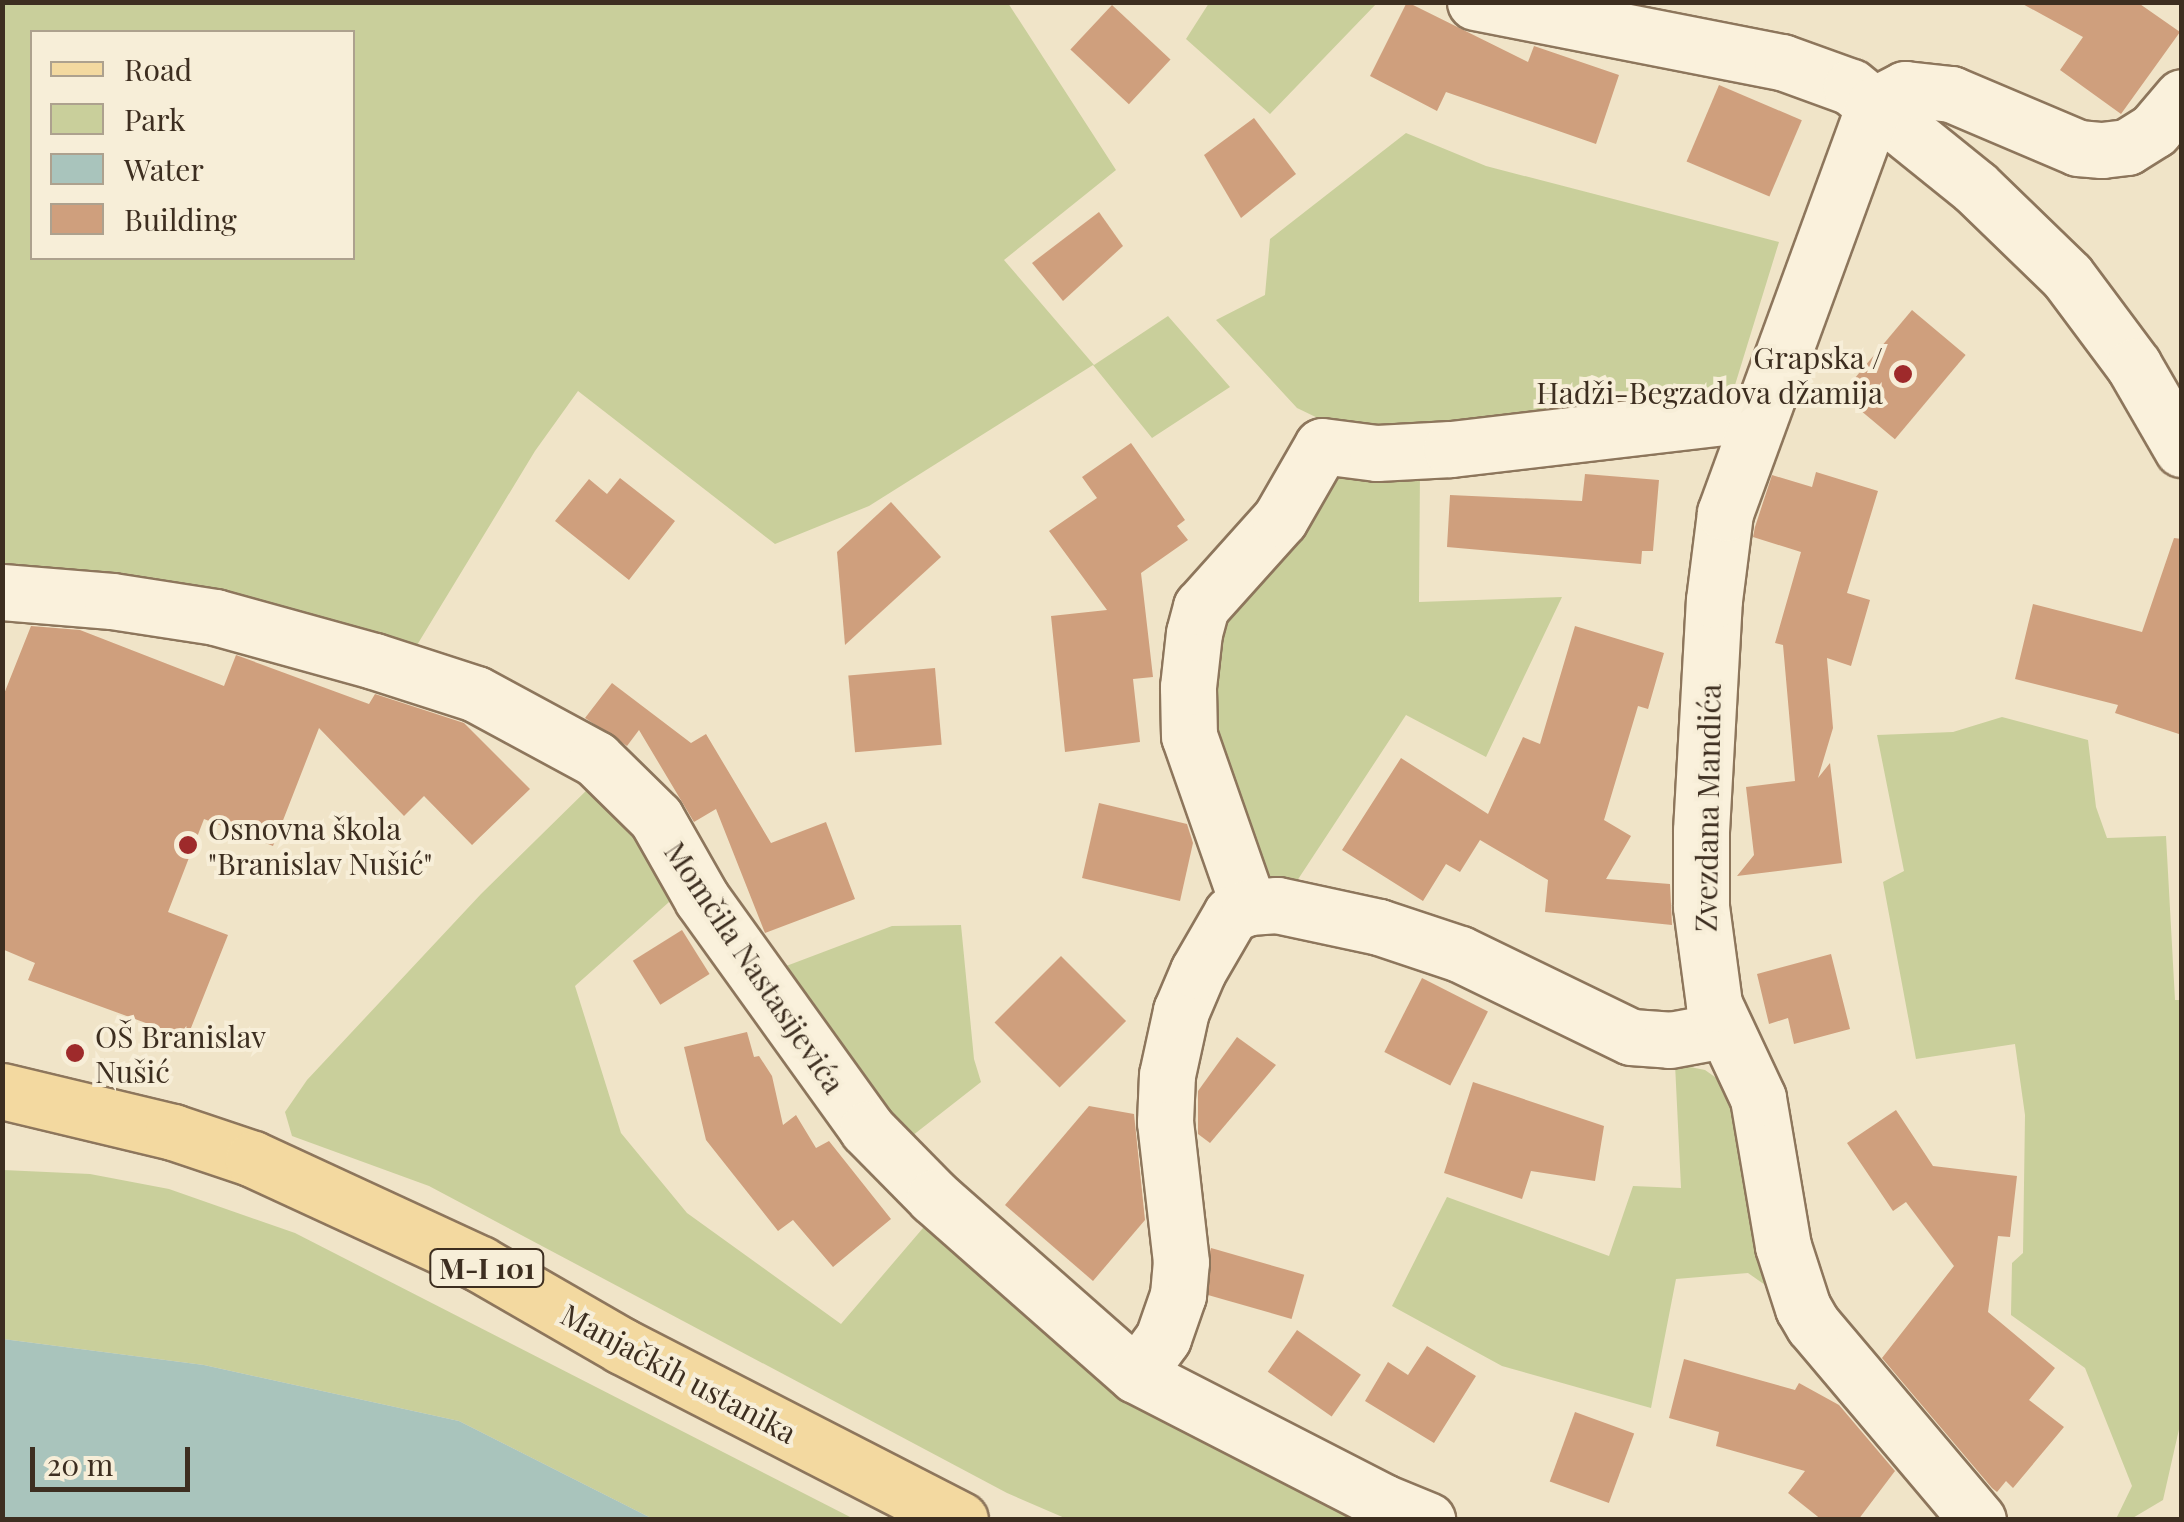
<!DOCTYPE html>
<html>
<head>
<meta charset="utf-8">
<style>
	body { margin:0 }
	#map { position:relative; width:2184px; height:1522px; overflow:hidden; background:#f0e4c8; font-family:"Playfair Display",serif }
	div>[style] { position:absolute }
	.green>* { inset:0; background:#c9cf9b }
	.water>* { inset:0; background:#a9c4bc }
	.building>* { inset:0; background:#cf9f7d; transform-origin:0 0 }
	.roads { filter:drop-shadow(2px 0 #8d765c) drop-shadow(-2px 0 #8d765c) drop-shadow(0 2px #8d765c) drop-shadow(0 -2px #8d765c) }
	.street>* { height:55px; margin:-27.5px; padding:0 27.5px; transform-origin:27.5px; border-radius:27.5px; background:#faf1dc }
	.primary>* { height:55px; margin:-27.5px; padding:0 27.5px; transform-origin:27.5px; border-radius:27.5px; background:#f3d9a0 }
	.dots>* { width:28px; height:28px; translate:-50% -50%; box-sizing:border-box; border:5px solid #f7eed8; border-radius:50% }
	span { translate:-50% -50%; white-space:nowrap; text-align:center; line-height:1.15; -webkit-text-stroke:8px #f7eed8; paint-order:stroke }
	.shield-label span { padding:2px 8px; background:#f7eed8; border:2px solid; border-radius:8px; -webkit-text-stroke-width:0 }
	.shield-label { font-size:28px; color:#3d2e20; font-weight:700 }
	.poi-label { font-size:30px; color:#3d2e20 }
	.right { translate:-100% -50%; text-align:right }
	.left { translate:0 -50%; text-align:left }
	.street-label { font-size:30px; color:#3d2e20 }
	.frame { position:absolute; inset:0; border:5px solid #3d2e20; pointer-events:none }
	.legend { position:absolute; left:30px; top:30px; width:325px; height:230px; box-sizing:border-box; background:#f7eed8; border:2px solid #ada18e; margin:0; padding:12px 18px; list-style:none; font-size:30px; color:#3d2e20 }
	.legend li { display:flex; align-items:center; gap:20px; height:50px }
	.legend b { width:50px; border:2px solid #ada18e }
	.scale { position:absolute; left:30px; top:1447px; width:160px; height:45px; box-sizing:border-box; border:5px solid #3d2e20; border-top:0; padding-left:12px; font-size:30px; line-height:35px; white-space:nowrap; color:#3d2e20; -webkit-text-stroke:8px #f7eed8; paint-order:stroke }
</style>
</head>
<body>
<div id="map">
	<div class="green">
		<i style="clip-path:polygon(evenodd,2px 3px,1008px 3px,1116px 170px,1004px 260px,1094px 365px,1168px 316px,1230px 387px,1152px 438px,1093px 365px,869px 506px,775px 544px,578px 391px,535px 451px,414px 650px,3px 574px,2px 3px,32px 32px,352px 32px,352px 258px,32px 258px,32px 32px)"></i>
		<i style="clip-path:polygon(1209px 3px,1209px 2px,1377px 3px,1270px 114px,1186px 39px)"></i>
		<i style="clip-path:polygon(1406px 133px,1486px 166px,1779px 242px,1735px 385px,1718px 393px,1353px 435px,1297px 408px,1216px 320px,1265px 295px,1270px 239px)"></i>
		<i style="clip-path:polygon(1420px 470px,1419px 602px,1562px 597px,1486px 757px,1406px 715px,1291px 890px,1265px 882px,1203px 700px,1234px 581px,1321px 471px)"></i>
		<i style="clip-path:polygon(2002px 717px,2088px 740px,2096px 807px,2107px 838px,2166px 836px,2175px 1000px,2182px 1000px,2182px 1416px,2163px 1500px,2131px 1519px,2116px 1519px,2132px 1486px,2085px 1368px,2011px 1315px,2012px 1263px,2023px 1253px,2025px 1115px,2015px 1044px,1916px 1059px,1883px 882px,1904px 871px,1877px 735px,1953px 732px)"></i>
		<i style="clip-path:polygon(593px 784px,637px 828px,678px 894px,575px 986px,621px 1133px,687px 1213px,841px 1324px,935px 1214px,1384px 1519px,1067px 1519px,1007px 1493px,429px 1186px,292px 1136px,285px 1112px,307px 1080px,481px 894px)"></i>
		<i style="clip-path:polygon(961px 925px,974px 1059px,981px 1082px,903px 1143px,773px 971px,892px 926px)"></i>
		<i style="clip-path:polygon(1675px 1064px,1705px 1070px,1725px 1084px,1736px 1108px,1768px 1287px,1748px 1273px,1676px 1279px,1651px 1408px,1502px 1366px,1392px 1306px,1447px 1197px,1609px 1256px,1633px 1186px,1681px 1188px)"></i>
		<i style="clip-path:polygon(3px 1170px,90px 1174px,169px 1189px,295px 1233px,854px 1519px,653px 1519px,459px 1421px,204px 1365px,3px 1339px)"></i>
	</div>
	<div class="water">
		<i style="clip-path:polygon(3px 1339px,204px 1365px,459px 1421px,653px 1519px,3px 1519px)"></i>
	</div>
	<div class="building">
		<i style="clip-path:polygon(1407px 2px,1528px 62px,1534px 46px,1619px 75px,1596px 144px,1446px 92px,1437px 111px,1370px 76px)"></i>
		<i style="clip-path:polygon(2019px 2px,2137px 2px,2180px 32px,2121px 114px,2060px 70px,2083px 37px)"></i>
		<i style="left:1112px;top:5px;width:80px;height:61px;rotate:43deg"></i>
		<i style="left:1719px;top:85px;width:90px;height:83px;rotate:23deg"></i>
		<i style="clip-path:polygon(1254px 118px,1296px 174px,1241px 218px,1204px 155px)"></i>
		<i style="clip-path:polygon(1099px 212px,1123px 246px,1063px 301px,1032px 263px)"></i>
		<i style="left:1912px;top:310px;width:70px;height:110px;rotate:40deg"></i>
		<i style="clip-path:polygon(1131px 443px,1185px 520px,1177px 526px,1188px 540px,1141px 573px,1153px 677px,1133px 679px,1140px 742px,1065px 752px,1051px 616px,1107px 610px,1049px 531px,1097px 498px,1082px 477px)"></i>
		<i style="clip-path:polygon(1816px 472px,1878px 491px,1847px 593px,1870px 600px,1851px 666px,1827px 658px,1833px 728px,1818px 778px,1830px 763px,1842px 863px,1737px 876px,1754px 855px,1746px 787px,1795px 781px,1783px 645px,1775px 643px,1801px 552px,1753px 537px,1755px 527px,1772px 475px,1812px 487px)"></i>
		<i style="clip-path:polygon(1585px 474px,1659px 480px,1653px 551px,1642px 551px,1641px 564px,1447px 547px,1450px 495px,1582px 501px)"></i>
		<i style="clip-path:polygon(620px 478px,675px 521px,629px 580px,555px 521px,589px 479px,607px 494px)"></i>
		<i style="clip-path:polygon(891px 502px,941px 557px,845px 645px,837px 552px)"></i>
		<i style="clip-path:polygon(2174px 538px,2182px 539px,2182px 735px,2115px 713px,2118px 705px,2015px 679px,2033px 604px,2142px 632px)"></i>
		<i style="clip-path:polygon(31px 626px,80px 630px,224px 686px,236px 655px,369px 704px,375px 694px,464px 723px,530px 789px,472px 845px,424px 796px,404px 816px,319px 728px,273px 846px,204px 819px,168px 912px,228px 935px,187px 1038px,28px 980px,35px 963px,2px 949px,2px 699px)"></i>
		<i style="clip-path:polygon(1575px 626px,1664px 653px,1648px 709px,1638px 706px,1604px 820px,1631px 836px,1606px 879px,1670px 884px,1672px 925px,1545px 912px,1548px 880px,1480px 840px,1460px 872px,1446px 864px,1423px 901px,1342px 850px,1401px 758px,1488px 814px,1523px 737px,1540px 744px)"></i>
		<i style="left:935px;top:668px;width:77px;height:87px;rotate:85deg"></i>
		<i style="clip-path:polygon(612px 683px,691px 743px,706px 734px,771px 843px,826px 822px,855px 899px,765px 933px,716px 809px,694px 822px,639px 730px,627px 746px,585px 718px)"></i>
		<i style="clip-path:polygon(1099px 803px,1187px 824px,1193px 843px,1180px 901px,1082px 878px)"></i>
		<i style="left:682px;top:930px;width:52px;height:58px;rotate:58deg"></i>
		<i style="clip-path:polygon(1831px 954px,1850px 1029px,1794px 1044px,1788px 1018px,1769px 1024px,1757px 974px)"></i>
		<i style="left:1061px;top:956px;width:92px;height:94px;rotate:45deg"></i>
		<i style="left:1422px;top:978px;width:74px;height:83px;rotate:27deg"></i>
		<i style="clip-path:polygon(747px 1032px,754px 1057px,759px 1056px,772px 1076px,783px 1125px,796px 1115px,816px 1148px,829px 1141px,891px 1219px,833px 1267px,793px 1220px,778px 1231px,706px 1140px,684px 1047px)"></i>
		<i style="clip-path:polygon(1237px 1037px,1276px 1065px,1210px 1143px,1198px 1134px,1198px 1091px)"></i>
		<i style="clip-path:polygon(1473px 1082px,1604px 1126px,1595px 1181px,1531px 1171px,1522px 1199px,1444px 1173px)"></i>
		<i style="clip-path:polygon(1089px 1106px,1134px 1114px,1145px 1220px,1093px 1281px,1005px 1205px)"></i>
		<i style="clip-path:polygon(1896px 1110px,1933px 1166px,2017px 1176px,2010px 1237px,1998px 1236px,1988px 1312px,2055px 1368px,2029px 1400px,2064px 1427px,2013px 1488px,2006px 1481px,1997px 1492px,1992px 1488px,1882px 1358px,1954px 1266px,1906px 1202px,1893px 1211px,1847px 1143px)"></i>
		<i style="left:1211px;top:1248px;width:97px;height:46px;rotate:16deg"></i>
		<i style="left:1297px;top:1330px;width:78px;height:51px;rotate:35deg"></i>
		<i style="clip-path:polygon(1427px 1346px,1476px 1376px,1434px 1443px,1365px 1401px,1388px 1362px,1408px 1375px)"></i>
		<i style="clip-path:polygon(1684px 1359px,1795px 1390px,1799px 1383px,1839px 1405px,1895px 1471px,1858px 1520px,1822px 1520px,1788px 1493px,1805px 1471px,1716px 1446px,1719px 1432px,1669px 1418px)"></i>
		<i style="left:1575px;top:1412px;width:63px;height:74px;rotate:20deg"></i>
	</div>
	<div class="roads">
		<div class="street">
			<i style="left:1475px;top:2px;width:313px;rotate:11.1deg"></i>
			<i style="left:1782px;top:62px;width:73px;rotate:19.9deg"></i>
			<i style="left:1851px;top:87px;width:159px;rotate:38.9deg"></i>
			<i style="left:1975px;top:187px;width:128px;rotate:44.1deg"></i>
			<i style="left:2067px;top:276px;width:112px;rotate:53.3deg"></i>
			<i style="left:2134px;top:366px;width:96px;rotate:60deg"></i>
			<i style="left:2px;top:592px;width:110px;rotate:4.7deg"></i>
			<i style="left:112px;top:601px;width:104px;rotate:8.8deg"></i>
			<i style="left:215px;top:617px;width:165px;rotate:15.5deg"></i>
			<i style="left:374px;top:661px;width:107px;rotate:17.9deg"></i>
			<i style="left:476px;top:694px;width:136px;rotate:28.4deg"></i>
			<i style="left:596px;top:759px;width:84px;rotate:44.5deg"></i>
			<i style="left:656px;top:818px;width:93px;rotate:60.4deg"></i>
			<i style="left:702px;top:899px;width:283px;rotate:54.3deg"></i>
			<i style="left:867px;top:1129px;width:95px;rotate:45.4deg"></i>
			<i style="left:934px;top:1197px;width:269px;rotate:41.4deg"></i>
			<i style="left:1136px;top:1375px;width:278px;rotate:27.2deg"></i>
			<i style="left:1383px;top:1502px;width:48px;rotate:22.2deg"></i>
			<i style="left:1249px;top:907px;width:181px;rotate:-109.3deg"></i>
			<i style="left:1189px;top:736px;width:49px;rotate:-91.2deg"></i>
			<i style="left:1188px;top:687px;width:54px;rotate:-83.7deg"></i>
			<i style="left:1194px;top:633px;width:27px;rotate:-75deg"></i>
			<i style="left:1201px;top:607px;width:118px;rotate:-48.1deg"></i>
			<i style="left:1280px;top:519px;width:84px;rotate:-60.1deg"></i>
			<i style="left:1322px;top:446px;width:55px;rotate:7.3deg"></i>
			<i style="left:1377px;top:453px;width:74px;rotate:-3.1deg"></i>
			<i style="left:1451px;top:449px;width:310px;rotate:-6.7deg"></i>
			<i style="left:1136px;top:1375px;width:46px;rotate:-53.9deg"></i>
			<i style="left:1163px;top:1338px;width:46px;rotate:-70.8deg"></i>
			<i style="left:1178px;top:1295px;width:33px;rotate:-85deg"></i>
			<i style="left:1181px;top:1262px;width:141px;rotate:-96.5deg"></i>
			<i style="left:1165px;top:1122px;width:47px;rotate:-87.6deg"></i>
			<i style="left:1167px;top:1075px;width:66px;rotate:-77.7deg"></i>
			<i style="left:1181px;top:1011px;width:43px;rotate:-67deg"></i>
			<i style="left:1198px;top:971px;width:66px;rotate:-59.9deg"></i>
			<i style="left:1231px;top:914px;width:19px;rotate:-21deg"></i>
			<i style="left:1249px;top:907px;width:28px;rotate:-4deg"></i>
			<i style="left:1277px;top:905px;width:104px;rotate:12.2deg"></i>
			<i style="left:1379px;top:927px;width:85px;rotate:18.4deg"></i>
			<i style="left:1460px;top:954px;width:190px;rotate:25.9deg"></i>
			<i style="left:1631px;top:1037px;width:39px;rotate:4deg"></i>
			<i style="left:1670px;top:1040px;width:55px;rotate:-10.5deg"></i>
			<i style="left:1978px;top:1520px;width:255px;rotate:-130.2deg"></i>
			<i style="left:1813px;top:1325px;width:20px;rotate:-120deg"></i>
			<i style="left:1803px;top:1308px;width:65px;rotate:-107.9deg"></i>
			<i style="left:1783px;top:1246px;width:150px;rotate:-99.6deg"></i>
			<i style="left:1758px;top:1098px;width:104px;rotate:-115.1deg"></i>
			<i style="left:1714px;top:1004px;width:99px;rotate:-97.6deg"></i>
			<i style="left:1701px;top:906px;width:75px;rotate:-90deg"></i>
			<i style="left:1701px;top:831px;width:231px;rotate:-86.8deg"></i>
			<i style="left:1714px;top:600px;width:88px;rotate:-82.8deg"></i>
			<i style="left:1725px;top:513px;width:434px;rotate:-69.9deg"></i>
			<i style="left:1874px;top:105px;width:35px;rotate:-27deg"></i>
			<i style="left:1905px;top:89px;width:46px;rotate:6.2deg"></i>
			<i style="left:1951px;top:94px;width:138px;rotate:23deg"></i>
			<i style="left:2078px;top:148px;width:24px;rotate:5deg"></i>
			<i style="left:2102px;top:150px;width:25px;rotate:-7deg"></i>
			<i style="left:2127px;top:147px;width:32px;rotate:-32deg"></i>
			<i style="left:2154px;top:130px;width:43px;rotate:-49.7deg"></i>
		</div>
		<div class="primary">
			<i style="left:2px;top:1091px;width:176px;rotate:13.5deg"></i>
			<i style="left:173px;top:1132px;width:84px;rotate:18.6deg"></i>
			<i style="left:253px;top:1159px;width:250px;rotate:24.8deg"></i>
			<i style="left:480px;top:1264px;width:164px;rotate:30deg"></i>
			<i style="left:622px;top:1346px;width:380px;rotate:27.2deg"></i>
		</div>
	</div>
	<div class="dots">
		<i style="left:1903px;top:374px;background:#9e2a2b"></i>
		<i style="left:188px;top:845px;background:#9e2a2b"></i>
		<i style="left:75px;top:1053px;background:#9e2a2b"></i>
	</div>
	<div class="shield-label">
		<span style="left:487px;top:1268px">M-I 101</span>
	</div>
	<div class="poi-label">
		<span class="right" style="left:1883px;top:374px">Grapska /<br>Hadži-Begzadova džamija</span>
		<span class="left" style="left:208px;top:845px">Osnovna škola<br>"Branislav Nušić"</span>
		<span class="left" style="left:95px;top:1053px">OŠ Branislav<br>Nušić</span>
	</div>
	<div class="street-label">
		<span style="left:1707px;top:808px;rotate:-89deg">Zvezdana Mandića</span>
		<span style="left:755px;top:967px;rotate:56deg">Momčila Nastasijevića</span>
		<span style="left:679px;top:1373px;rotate:28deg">Manjačkih ustanika</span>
	</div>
	<div class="frame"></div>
	<ul class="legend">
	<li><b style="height:12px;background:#f3d9a0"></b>Road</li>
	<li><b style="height:28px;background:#c9cf9b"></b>Park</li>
	<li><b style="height:28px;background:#a9c4bc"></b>Water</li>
	<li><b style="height:28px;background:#cf9f7d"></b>Building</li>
	</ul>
	<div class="scale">20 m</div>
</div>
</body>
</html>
